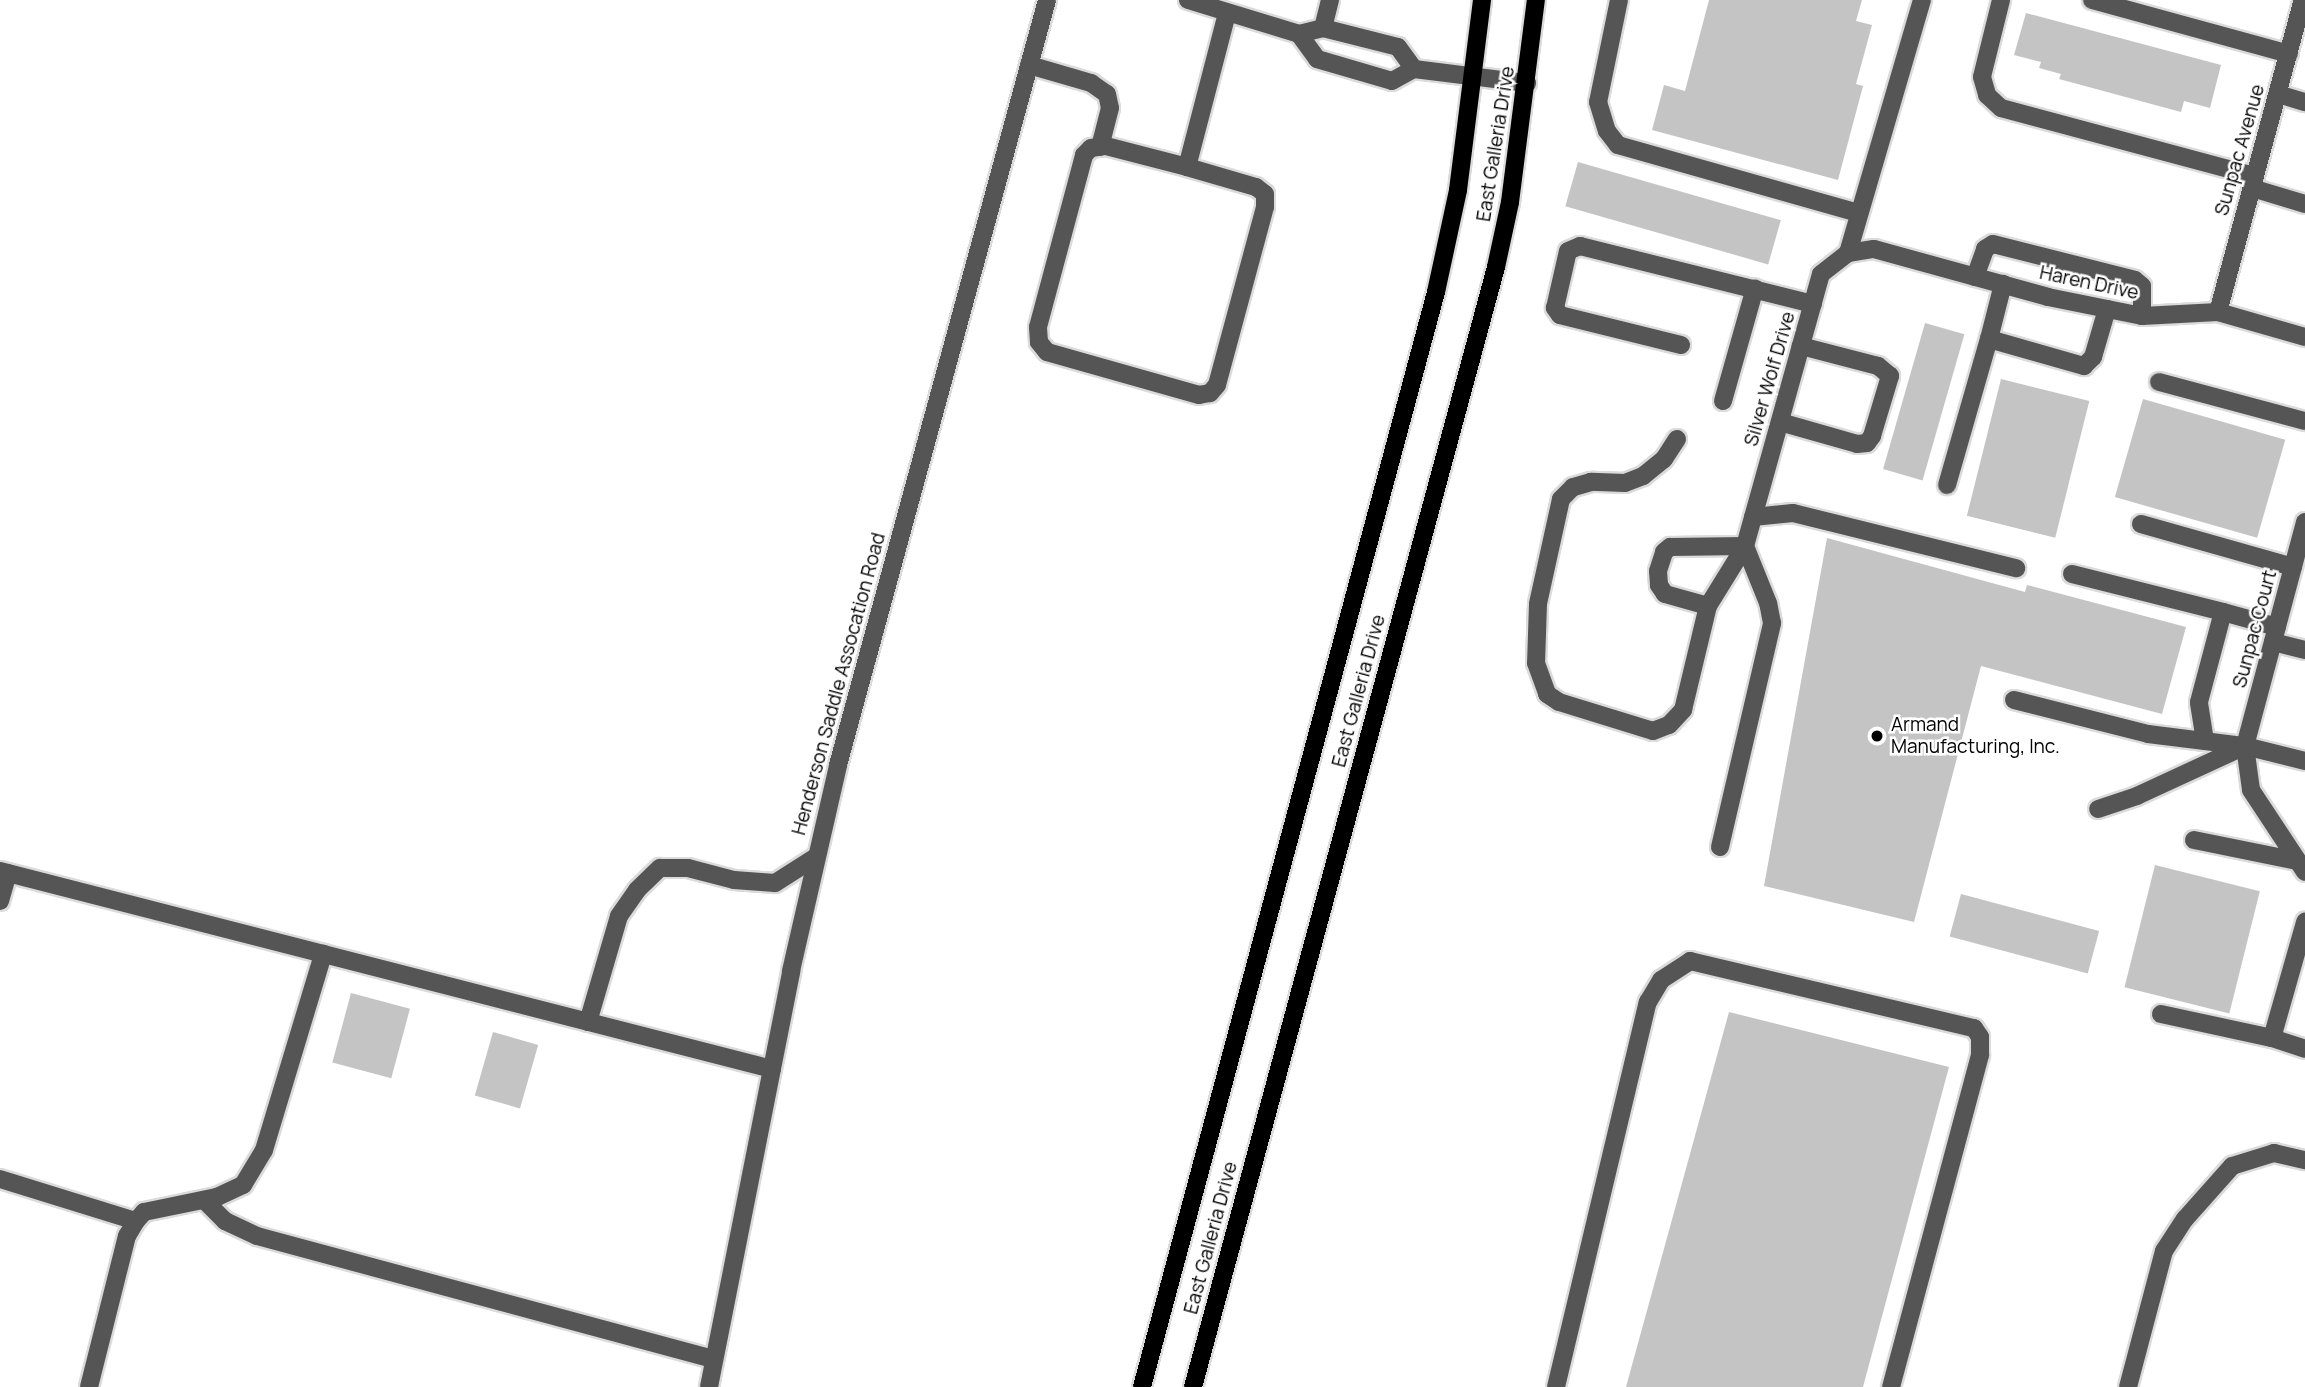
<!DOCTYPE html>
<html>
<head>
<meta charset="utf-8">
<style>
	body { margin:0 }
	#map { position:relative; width:2305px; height:1387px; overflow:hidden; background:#fff; font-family:Manrope,sans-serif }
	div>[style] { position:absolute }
	.building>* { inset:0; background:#c4c4c4; transform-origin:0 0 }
	.roads { filter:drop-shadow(2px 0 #dbdbdb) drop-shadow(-2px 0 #dbdbdb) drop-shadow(0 2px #dbdbdb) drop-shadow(0 -2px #dbdbdb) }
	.minor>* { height:18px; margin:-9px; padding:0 9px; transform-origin:9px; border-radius:9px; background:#555 }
	.major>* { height:18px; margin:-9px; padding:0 9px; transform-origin:9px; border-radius:9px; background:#000 }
	.dots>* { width:19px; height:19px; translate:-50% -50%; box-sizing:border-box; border:4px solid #fff; border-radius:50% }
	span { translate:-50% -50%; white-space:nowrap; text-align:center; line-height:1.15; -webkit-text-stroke:5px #fff; paint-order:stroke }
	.street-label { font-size:19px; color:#000 }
	.poi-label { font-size:19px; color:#000 }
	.left { translate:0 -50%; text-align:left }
</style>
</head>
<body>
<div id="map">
	<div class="building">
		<i style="clip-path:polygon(1709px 0,1862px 0,1856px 21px,1872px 25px,1856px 84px,1863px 86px,1838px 180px,1652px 130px,1664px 85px,1685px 91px)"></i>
		<i style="clip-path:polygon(2026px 13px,2221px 65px,2210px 108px,2184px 101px,2181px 112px,2059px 79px,2061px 74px,2039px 68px,2041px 62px,2014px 55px)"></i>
		<i style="left:1578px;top:162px;width:211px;height:46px;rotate:16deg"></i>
		<i style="left:1925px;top:323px;width:41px;height:152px;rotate:16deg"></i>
		<i style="left:2001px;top:379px;width:91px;height:141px;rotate:14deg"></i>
		<i style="left:2143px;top:399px;width:148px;height:102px;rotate:16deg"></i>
		<i style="clip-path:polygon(1827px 538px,2025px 592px,2027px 585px,2186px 627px,2162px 714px,1981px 666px,1914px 922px,1764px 886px)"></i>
		<i style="left:2155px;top:865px;width:108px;height:126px;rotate:14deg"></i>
		<i style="left:1961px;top:894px;width:143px;height:44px;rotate:15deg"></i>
		<i style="left:351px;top:993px;width:61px;height:72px;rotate:15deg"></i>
		<i style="clip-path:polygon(1729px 1012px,1949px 1067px,1863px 1387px,1626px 1387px)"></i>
		<i style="left:493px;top:1032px;width:47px;height:66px;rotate:16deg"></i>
	</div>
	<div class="roads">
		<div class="minor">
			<i style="left:1188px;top:0;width:116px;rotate:17deg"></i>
			<i style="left:1299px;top:34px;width:25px;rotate:-14deg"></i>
			<i style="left:1323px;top:28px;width:77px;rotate:14.2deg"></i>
			<i style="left:1398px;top:47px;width:27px;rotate:54deg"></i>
			<i style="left:1619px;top:0;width:104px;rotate:101.6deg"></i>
			<i style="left:1598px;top:102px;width:30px;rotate:73deg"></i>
			<i style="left:1607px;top:131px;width:18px;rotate:52deg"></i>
			<i style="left:1618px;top:145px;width:250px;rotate:15.8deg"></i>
			<i style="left:2001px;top:0;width:79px;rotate:103.9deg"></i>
			<i style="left:1982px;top:77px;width:19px;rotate:74deg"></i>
			<i style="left:1987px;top:95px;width:19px;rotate:43deg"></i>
			<i style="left:2001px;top:108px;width:263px;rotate:15deg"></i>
			<i style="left:2092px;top:0;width:204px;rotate:15.3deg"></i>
			<i style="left:1323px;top:28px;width:29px;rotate:-76deg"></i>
			<i style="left:1299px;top:34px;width:31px;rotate:54deg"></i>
			<i style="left:1317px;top:59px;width:78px;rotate:16.3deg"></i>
			<i style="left:1392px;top:81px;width:25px;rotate:-29deg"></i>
			<i style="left:1414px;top:69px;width:114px;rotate:7.1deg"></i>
			<i style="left:1029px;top:65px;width:65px;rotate:16.2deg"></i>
			<i style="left:1091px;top:83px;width:19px;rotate:35deg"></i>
			<i style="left:1107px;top:94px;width:14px;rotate:78deg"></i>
			<i style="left:1110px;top:108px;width:40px;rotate:104.4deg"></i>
			<i style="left:2278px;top:94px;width:28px;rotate:17deg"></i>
			<i style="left:1187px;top:167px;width:72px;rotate:16.2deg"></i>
			<i style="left:1256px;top:187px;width:11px;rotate:38deg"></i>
			<i style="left:1265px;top:194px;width:13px;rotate:90deg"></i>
			<i style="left:1265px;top:207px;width:184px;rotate:105.1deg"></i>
			<i style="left:1217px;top:385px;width:11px;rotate:131deg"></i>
			<i style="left:1210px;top:393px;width:11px;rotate:170deg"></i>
			<i style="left:1199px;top:395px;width:158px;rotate:-164.2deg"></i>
			<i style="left:1047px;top:352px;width:13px;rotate:-129deg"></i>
			<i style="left:1039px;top:342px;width:15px;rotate:-94deg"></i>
			<i style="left:1038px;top:327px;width:178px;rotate:-75deg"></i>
			<i style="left:1084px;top:155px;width:10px;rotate:-45deg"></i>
			<i style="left:1091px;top:148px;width:15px;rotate:-8deg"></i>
			<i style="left:1106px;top:146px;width:84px;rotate:14.5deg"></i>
			<i style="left:1187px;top:167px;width:159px;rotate:-75.4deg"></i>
			<i style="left:2252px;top:188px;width:55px;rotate:16.8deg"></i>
			<i style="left:1848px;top:253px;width:264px;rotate:-73.7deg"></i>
			<i style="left:1975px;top:277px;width:30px;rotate:-70deg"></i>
			<i style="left:1985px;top:249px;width:9px;rotate:-32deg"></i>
			<i style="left:1993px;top:244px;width:146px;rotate:14.2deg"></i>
			<i style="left:2135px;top:280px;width:9px;rotate:41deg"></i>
			<i style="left:2142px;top:286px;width:30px;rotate:90deg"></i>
			<i style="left:2218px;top:312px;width:323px;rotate:-74.8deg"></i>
			<i style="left:1989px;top:339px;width:57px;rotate:-75.7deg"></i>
			<i style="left:1681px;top:345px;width:125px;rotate:-166.1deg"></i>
			<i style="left:1560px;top:315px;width:9px;rotate:-126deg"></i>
			<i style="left:1555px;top:308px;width:58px;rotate:-77.2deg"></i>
			<i style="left:1568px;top:251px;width:13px;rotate:-23deg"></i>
			<i style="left:1580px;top:246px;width:240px;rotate:14deg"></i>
			<i style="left:2159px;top:382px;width:151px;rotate:15deg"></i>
			<i style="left:1723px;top:401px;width:117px;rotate:-74.2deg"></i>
			<i style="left:1780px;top:422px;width:80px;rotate:15.9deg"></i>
			<i style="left:1857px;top:444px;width:10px;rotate:-6deg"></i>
			<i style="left:1867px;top:443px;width:9px;rotate:-54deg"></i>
			<i style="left:1872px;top:436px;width:63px;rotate:-73.3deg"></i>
			<i style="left:1890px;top:376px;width:16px;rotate:-140deg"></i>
			<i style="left:1878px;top:366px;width:80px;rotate:-165.4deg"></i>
			<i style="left:1677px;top:439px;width:24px;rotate:123deg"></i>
			<i style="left:1664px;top:459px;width:27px;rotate:141deg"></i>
			<i style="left:1643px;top:476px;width:19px;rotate:159deg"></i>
			<i style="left:1625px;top:483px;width:34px;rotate:-178deg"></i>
			<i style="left:1591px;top:482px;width:19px;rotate:164deg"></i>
			<i style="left:1573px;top:487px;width:17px;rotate:135deg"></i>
			<i style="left:1561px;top:499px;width:107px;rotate:102.4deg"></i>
			<i style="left:1538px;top:604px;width:59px;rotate:91.9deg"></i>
			<i style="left:1536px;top:663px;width:33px;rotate:70deg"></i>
			<i style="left:1547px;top:694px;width:14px;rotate:34deg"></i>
			<i style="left:1559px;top:702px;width:98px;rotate:17.1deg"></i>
			<i style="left:1653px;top:731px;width:17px;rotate:-21deg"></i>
			<i style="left:1669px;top:725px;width:21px;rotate:-47deg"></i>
			<i style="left:1683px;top:710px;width:107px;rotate:-76.5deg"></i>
			<i style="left:1708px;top:606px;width:70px;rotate:-58.3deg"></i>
			<i style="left:1745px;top:546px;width:282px;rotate:-74.4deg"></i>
			<i style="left:1821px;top:274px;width:34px;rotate:-38deg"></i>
			<i style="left:1848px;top:253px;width:26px;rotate:-9deg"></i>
			<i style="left:1874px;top:249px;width:180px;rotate:15.4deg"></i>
			<i style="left:2048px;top:297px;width:96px;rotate:11.4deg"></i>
			<i style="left:2142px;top:316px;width:76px;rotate:-3deg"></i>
			<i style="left:2218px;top:312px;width:91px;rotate:16deg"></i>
			<i style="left:1947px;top:485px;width:152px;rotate:-74deg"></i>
			<i style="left:1989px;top:339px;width:99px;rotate:15.9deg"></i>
			<i style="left:2084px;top:366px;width:13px;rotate:-45deg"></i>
			<i style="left:2093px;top:357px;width:50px;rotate:-73.7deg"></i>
			<i style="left:1753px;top:517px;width:40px;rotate:-5.7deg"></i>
			<i style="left:1793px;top:513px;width:230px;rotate:13.9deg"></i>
			<i style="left:2305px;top:522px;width:232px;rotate:105deg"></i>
			<i style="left:2245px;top:746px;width:44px;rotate:82.2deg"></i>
			<i style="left:2251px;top:790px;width:98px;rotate:56.6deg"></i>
			<i style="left:2141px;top:524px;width:158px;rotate:15.8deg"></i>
			<i style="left:2072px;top:574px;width:156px;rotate:14.1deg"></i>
			<i style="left:1708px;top:606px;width:45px;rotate:-164.4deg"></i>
			<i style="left:1665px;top:594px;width:11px;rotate:-124deg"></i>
			<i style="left:1659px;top:585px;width:14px;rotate:-94deg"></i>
			<i style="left:1658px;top:571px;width:20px;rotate:-72deg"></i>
			<i style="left:1664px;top:552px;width:8px;rotate:-40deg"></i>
			<i style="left:1670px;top:547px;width:75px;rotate:-0.8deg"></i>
			<i style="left:2273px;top:642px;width:33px;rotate:14deg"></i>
			<i style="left:2014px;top:700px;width:138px;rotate:14.2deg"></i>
			<i style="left:2148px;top:734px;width:98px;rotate:7.1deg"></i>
			<i style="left:2245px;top:746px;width:119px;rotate:155.2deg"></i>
			<i style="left:2137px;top:796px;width:41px;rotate:161.6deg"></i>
			<i style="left:2205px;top:741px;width:39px;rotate:-99deg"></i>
			<i style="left:2199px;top:702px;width:93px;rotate:-75.1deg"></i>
			<i style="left:2223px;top:612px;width:56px;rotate:15.5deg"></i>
			<i style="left:2245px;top:746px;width:62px;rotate:14deg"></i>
			<i style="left:2194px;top:840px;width:105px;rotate:11.5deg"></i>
			<i style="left:1720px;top:847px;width:230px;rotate:-76.9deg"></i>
			<i style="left:1772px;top:623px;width:20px;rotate:-101deg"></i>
			<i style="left:1768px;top:603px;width:61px;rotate:-112deg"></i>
			<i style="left:0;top:871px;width:797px;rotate:14.38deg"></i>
			<i style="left:0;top:901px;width:29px;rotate:-74deg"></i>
			<i style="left:2161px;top:1014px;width:114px;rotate:12.2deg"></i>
			<i style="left:2272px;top:1038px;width:35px;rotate:18deg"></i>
			<i style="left:588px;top:1022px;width:110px;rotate:-73.7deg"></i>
			<i style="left:619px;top:916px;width:32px;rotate:-55deg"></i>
			<i style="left:637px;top:890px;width:32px;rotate:-44deg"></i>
			<i style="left:660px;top:868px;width:28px"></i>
			<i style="left:688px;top:868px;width:48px;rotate:14.6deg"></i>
			<i style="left:734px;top:880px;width:41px;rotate:4.2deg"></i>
			<i style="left:775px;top:883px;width:49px;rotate:-32.4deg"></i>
			<i style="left:2272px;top:1038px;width:121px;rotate:-74.1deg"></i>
			<i style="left:0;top:1179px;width:142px;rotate:17.2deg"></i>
			<i style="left:204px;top:1200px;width:30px;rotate:45deg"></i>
			<i style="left:225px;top:1221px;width:35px;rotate:25deg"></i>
			<i style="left:257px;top:1236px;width:473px;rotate:15.1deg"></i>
			<i style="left:89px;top:1387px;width:156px;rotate:-75.9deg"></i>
			<i style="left:127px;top:1236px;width:17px;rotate:-59deg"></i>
			<i style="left:136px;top:1221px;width:12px;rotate:-48deg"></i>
			<i style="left:144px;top:1212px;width:75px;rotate:-11.6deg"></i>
			<i style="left:217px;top:1197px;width:29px;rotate:-25deg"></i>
			<i style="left:243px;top:1185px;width:41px;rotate:-59deg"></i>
			<i style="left:264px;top:1150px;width:205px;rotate:-73.2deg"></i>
			<i style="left:709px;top:1387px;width:424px;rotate:-78.8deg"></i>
			<i style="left:791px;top:971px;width:211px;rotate:-77.1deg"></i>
			<i style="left:838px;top:765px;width:793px;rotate:-74.72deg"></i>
			<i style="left:1556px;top:1387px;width:396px;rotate:-76.6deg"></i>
			<i style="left:1648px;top:1002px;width:26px;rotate:-59deg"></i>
			<i style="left:1661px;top:980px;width:35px;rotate:-33deg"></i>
			<i style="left:1690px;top:961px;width:292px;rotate:13.3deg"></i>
			<i style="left:1974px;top:1028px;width:11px;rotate:56deg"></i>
			<i style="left:1980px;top:1037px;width:18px;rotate:90deg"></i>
			<i style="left:1980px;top:1055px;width:344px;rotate:105deg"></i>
			<i style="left:2128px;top:1387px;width:141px;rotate:-75.2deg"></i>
			<i style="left:2164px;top:1251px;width:38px;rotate:-57deg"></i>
			<i style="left:2185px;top:1219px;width:71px;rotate:-48.4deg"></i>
			<i style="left:2232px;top:1166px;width:44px;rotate:-17.2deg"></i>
			<i style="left:2274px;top:1153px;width:32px;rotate:13deg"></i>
		</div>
		<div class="major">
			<i style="left:1142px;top:1387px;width:1134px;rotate:-74.97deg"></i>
			<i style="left:1436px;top:292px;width:104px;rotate:-77.8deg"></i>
			<i style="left:1458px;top:190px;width:192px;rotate:-82.8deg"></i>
			<i style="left:1193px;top:1387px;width:1160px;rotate:-74.86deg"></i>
			<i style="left:1496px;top:267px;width:66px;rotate:-77.8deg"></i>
			<i style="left:1510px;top:202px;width:204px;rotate:-82.7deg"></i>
		</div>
	</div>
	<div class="dots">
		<i style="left:1877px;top:736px;background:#000"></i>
	</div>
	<div class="street-label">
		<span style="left:1496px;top:144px;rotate:-81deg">East Galleria Drive</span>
		<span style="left:2240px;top:150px;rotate:-74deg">Sunpac Avenue</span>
		<span style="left:2089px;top:283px;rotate:12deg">Haren Drive</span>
		<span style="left:1770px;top:379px;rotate:-74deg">Silver Wolf Drive</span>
		<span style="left:2255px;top:629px;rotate:-75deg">Sunpac Court</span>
		<span style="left:839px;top:684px;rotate:-75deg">Henderson Saddle Assocation Road</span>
		<span style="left:1359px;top:691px;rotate:-75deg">East Galleria Drive</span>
		<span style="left:1211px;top:1238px;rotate:-75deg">East Galleria Drive</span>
	</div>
	<div class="poi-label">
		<span class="left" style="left:1891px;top:736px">Armand<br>Manufacturing, Inc.</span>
	</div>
</div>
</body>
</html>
